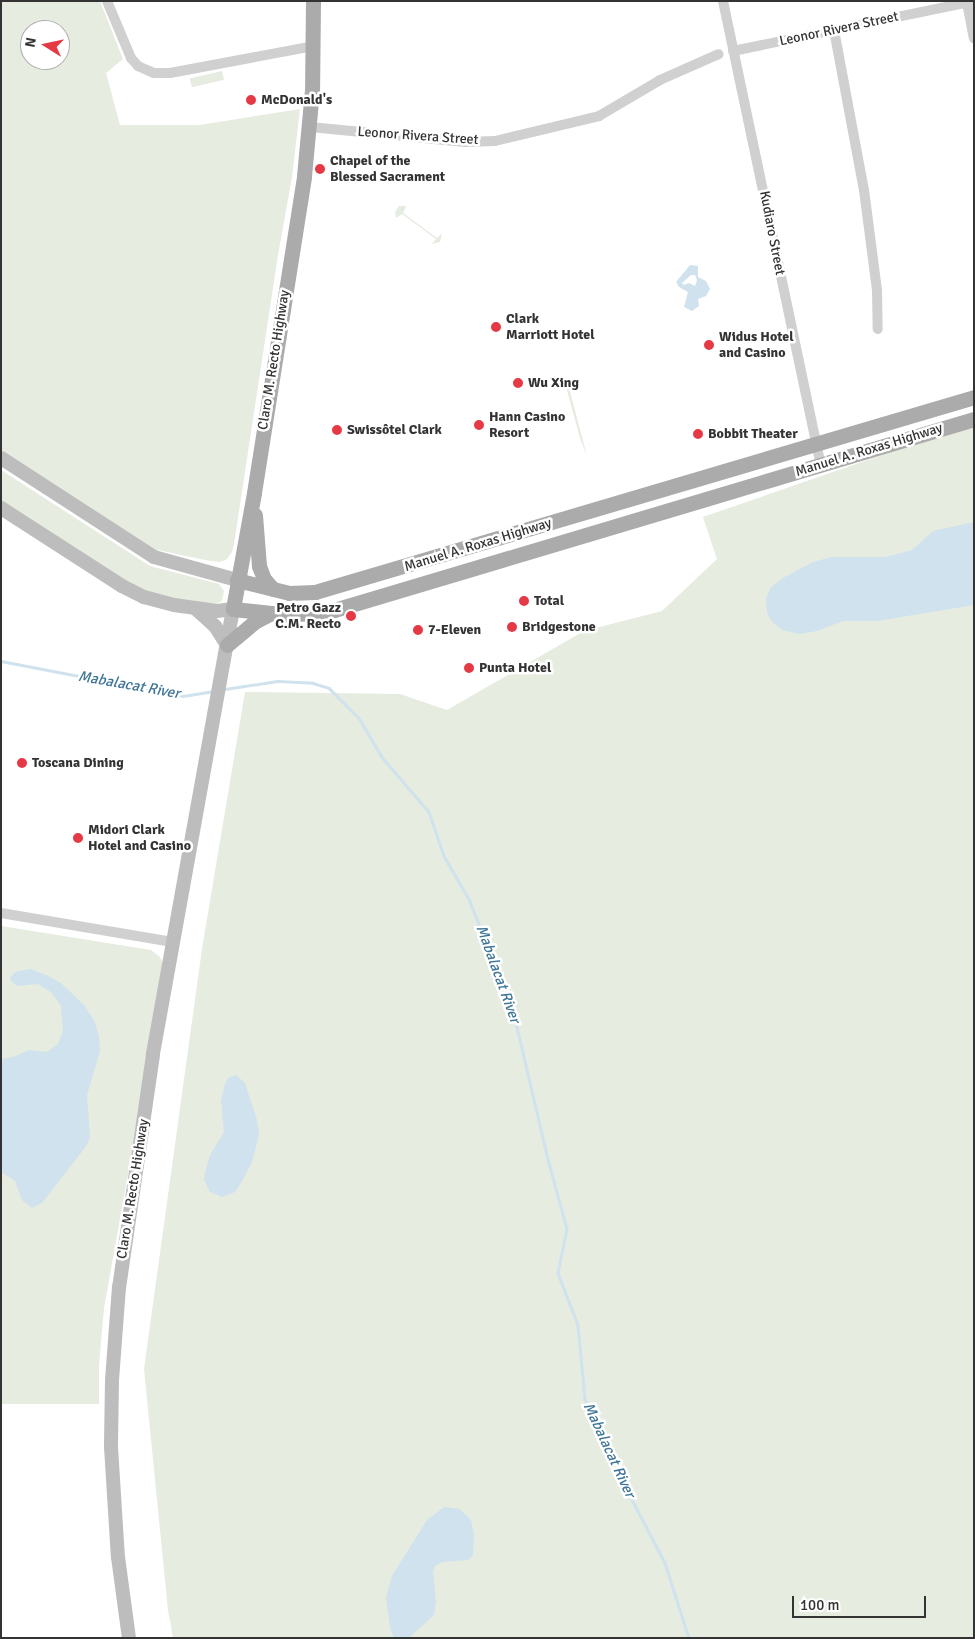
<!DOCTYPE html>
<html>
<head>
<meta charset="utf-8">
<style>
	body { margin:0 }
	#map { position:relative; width:975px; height:1639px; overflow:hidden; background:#fff; font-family:Signika,sans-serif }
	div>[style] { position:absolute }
	.green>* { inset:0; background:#e6ecdf; transform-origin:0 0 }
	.water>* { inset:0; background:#cfe2ee }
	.stream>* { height:2.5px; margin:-1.25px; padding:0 1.25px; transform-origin:1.25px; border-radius:1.25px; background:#cfe2ee }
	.minor>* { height:10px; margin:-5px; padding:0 5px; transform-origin:5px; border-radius:5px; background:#d0d0d0 }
	.secondary>* { height:14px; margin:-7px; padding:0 7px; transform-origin:7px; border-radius:7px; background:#bdbdbd }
	.primary>* { height:15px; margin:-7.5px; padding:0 7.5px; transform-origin:7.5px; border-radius:7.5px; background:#ababab }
	.dots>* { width:14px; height:14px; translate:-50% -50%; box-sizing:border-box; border:2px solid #fff; border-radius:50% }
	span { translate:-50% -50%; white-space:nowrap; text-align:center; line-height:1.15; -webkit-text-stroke:5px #fff; paint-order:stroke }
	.street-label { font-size:14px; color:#333 }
	.poi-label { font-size:14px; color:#333; font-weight:700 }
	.left { translate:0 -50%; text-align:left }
	.right { translate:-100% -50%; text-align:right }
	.water-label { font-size:15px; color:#3f7597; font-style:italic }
	.frame { position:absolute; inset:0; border:2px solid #333; pointer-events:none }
	.north { position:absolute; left:20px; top:20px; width:50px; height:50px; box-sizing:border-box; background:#fff; border:1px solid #adadad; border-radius:50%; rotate:280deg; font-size:14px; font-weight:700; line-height:20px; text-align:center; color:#333 }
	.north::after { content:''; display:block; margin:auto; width:18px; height:22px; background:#e63946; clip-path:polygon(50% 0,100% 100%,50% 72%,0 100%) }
	.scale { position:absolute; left:792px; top:1596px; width:134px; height:22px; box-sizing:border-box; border:2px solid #333; border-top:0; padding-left:6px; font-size:15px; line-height:18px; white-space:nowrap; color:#333; -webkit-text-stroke:4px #fff; paint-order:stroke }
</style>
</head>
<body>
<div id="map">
	<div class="green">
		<i style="clip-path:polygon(evenodd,5px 1px,100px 1px,123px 59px,106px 73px,120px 125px,200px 125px,300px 109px,292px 177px,278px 255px,234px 544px,232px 552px,226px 560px,219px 562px,205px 560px,153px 549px,1px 450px,1px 3px,5px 1px,30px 30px,60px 30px,60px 60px,30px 60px,30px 30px)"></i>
		<i style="left:222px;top:71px;width:9px;height:33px;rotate:77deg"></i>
		<i style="clip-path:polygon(399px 206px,405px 206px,406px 207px,403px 213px,437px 238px,442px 233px,440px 242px,432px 244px,436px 239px,402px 214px,396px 218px,395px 212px)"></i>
		<i style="clip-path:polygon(565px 383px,568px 384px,587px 456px,580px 438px)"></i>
		<i style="clip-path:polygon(974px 426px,974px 1638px,173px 1638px,168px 1610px,144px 1369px,202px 949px,245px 692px,400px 694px,447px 710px,584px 631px,662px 611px,717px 559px,703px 517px,914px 444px)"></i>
		<i style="clip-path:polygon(1px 470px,150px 566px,219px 584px,224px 591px,222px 601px,216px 604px,172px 599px,143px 592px,1px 503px)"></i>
		<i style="clip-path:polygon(1px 926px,151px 950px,160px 957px,163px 963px,164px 974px,104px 1308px,99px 1365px,99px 1404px,1px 1404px)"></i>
	</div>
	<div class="water">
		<i style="clip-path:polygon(evenodd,690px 265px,698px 266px,698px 277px,706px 281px,710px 289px,706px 296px,698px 299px,699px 306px,692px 311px,684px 307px,688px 292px,679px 287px,676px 282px,690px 265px,691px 275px,695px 275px,697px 280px,695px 286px,689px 283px,684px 285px,682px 283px,691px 275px)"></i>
		<i style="clip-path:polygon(974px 522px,974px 605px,877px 621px,843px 621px,817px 631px,800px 634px,782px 630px,772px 622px,767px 612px,766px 598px,771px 587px,783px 578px,813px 562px,832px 557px,886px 557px,912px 550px,933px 531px)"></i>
		<i style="clip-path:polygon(30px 969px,46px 975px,61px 983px,84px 1005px,94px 1020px,99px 1036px,100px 1051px,87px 1095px,90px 1137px,87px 1145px,42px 1203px,32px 1208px,22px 1200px,15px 1181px,1px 1172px,1px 1059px,13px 1057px,29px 1050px,47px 1052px,58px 1044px,63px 1031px,61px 1006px,51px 992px,38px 984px,17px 986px,11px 981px,10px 978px,15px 972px)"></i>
		<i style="clip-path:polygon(236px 1075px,245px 1083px,257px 1120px,259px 1135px,252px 1162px,241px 1183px,235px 1192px,222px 1197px,210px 1192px,204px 1180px,205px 1173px,210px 1155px,224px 1132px,221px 1101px,225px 1084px,228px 1078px)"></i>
		<i style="clip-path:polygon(444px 1507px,460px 1509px,471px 1520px,474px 1535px,473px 1555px,468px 1560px,442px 1562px,435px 1566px,433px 1572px,436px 1602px,434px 1615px,409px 1638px,394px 1638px,390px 1628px,386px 1597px,392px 1576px,427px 1520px)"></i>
	</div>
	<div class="stream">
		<i style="left:1px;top:661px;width:185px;rotate:10.9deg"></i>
		<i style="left:183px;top:696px;width:31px;rotate:-9deg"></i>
		<i style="left:225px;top:689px;width:54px;rotate:-8.6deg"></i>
		<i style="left:278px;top:681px;width:35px;rotate:3deg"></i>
		<i style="left:313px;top:683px;width:17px;rotate:17deg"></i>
		<i style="left:329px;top:688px;width:42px;rotate:45deg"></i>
		<i style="left:359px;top:718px;width:45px;rotate:59.5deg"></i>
		<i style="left:382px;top:757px;width:72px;rotate:49.5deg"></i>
		<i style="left:429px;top:812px;width:46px;rotate:71.2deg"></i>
		<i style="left:444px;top:856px;width:50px;rotate:59.8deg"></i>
		<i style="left:469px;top:899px;width:119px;rotate:68.4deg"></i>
		<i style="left:513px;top:1010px;width:157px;rotate:76.8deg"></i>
		<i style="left:549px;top:1163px;width:68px;rotate:74.7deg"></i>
		<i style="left:567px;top:1229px;width:45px;rotate:101.6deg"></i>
		<i style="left:558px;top:1273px;width:56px;rotate:69deg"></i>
		<i style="left:578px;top:1325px;width:74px;rotate:84.6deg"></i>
		<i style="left:585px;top:1399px;width:70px;rotate:66.4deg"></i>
		<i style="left:613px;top:1463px;width:113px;rotate:62.5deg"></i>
		<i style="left:665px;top:1563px;width:79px;rotate:72.3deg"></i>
	</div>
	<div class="minor">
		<i style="left:107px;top:1px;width:62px;rotate:67.2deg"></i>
		<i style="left:131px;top:58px;width:11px;rotate:49deg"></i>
		<i style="left:138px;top:66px;width:17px;rotate:24deg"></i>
		<i style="left:154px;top:73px;width:16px"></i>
		<i style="left:170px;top:73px;width:147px;rotate:-10.6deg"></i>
		<i style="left:723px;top:1px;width:474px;rotate:78.1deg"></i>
		<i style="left:967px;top:3px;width:36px;rotate:79deg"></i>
		<i style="left:834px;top:30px;width:163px;rotate:79.4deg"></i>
		<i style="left:864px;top:190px;width:101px;rotate:82.6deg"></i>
		<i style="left:877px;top:290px;width:39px;rotate:89deg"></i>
		<i style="left:733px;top:51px;width:246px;rotate:-11.7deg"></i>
		<i style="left:310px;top:127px;width:156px;rotate:5.5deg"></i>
		<i style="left:465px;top:142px;width:30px;rotate:-2deg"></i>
		<i style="left:495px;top:141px;width:107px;rotate:-13.5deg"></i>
		<i style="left:599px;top:116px;width:71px;rotate:-30.5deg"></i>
		<i style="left:660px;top:80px;width:64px;rotate:-23.8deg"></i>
		<i style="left:1px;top:913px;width:174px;rotate:9.6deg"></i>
	</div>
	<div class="secondary">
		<i style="left:1px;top:458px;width:182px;rotate:32.9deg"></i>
		<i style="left:154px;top:557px;width:86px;rotate:15.5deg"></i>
		<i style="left:1px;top:508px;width:144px;rotate:32.8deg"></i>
		<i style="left:122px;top:586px;width:25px;rotate:27deg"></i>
		<i style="left:144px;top:597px;width:31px;rotate:15deg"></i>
		<i style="left:174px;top:605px;width:43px;rotate:7.9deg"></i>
		<i style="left:217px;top:611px;width:16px;rotate:-7deg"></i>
		<i style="left:233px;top:609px;width:453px;rotate:100.2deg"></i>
		<i style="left:153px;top:1055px;width:234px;rotate:98.3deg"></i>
		<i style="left:119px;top:1287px;width:94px;rotate:94.3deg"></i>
		<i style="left:112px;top:1381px;width:66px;rotate:90.9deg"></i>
		<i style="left:111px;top:1447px;width:110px;rotate:86.4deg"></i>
		<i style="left:118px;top:1557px;width:82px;rotate:82.3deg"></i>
		<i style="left:196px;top:609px;width:25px;rotate:42deg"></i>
		<i style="left:215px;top:626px;width:22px;rotate:58deg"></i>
	</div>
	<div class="primary">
		<i style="left:313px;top:1px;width:89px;rotate:90.6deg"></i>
		<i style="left:312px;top:90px;width:87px;rotate:95.3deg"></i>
		<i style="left:304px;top:177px;width:320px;rotate:99deg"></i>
		<i style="left:254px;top:493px;width:118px;rotate:100.3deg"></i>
		<i style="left:233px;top:609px;width:57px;rotate:6deg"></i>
		<i style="left:290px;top:615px;width:44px;rotate:-6.5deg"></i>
		<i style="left:334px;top:610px;width:668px;rotate:-16.62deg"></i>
		<i style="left:255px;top:515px;width:51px;rotate:85.5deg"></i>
		<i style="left:259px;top:566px;width:14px;rotate:69deg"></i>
		<i style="left:264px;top:579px;width:13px;rotate:48deg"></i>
		<i style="left:237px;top:580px;width:54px;rotate:14deg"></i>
		<i style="left:289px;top:593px;width:26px;rotate:-2deg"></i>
		<i style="left:315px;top:592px;width:687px;rotate:-16.48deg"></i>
		<i style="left:227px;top:645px;width:35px;rotate:-40deg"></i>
		<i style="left:254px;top:622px;width:20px;rotate:-27deg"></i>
	</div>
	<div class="dots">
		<i style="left:251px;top:100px;background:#e63946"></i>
		<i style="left:320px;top:169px;background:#e63946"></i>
		<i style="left:496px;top:327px;background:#e63946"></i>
		<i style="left:709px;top:345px;background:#e63946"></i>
		<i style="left:518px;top:383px;background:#e63946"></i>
		<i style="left:479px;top:425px;background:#e63946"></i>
		<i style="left:337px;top:430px;background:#e63946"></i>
		<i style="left:698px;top:434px;background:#e63946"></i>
		<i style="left:524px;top:601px;background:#e63946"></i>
		<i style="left:351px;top:616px;background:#e63946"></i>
		<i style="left:512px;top:627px;background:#e63946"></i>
		<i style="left:418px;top:630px;background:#e63946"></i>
		<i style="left:469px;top:668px;background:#e63946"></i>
		<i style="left:22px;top:763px;background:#e63946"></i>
		<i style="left:78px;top:838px;background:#e63946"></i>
	</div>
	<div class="street-label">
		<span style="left:839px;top:29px;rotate:-12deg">Leonor Rivera Street</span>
		<span style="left:418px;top:136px;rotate:4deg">Leonor Rivera Street</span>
		<span style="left:772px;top:233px;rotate:79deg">Kudiaro Street</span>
		<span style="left:274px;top:360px;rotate:-81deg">Claro M. Recto Highway</span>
		<span style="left:869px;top:450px;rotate:-17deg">Manuel A. Roxas Highway</span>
		<span style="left:478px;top:545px;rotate:-17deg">Manuel A. Roxas Highway</span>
		<span style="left:133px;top:1189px;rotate:-81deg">Claro M. Recto Highway</span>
	</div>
	<div class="poi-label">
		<span class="left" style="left:261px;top:100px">McDonald's</span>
		<span class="left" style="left:330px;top:169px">Chapel of the<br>Blessed Sacrament</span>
		<span class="left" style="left:506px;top:327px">Clark<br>Marriott Hotel</span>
		<span class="left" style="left:719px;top:345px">Widus Hotel<br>and Casino</span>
		<span class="left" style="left:528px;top:383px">Wu Xing</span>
		<span class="left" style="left:489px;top:425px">Hann Casino<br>Resort</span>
		<span class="left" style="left:347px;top:430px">Swissôtel Clark</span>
		<span class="left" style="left:708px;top:434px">Bobbit Theater</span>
		<span class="left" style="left:534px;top:601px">Total</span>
		<span class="right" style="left:341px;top:616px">Petro Gazz<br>C.M. Recto</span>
		<span class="left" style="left:522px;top:627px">Bridgestone</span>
		<span class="left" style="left:428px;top:630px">7-Eleven</span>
		<span class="left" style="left:479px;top:668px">Punta Hotel</span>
		<span class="left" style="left:32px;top:763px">Toscana Dining</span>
		<span class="left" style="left:88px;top:838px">Midori Clark<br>Hotel and Casino</span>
	</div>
	<div class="water-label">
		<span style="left:129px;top:685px;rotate:10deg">Mabalacat River</span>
		<span style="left:498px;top:974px;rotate:70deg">Mabalacat River</span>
		<span style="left:609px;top:1450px;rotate:65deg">Mabalacat River</span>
	</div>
	<div class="frame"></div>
	<div class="north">N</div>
	<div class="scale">100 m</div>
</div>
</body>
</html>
